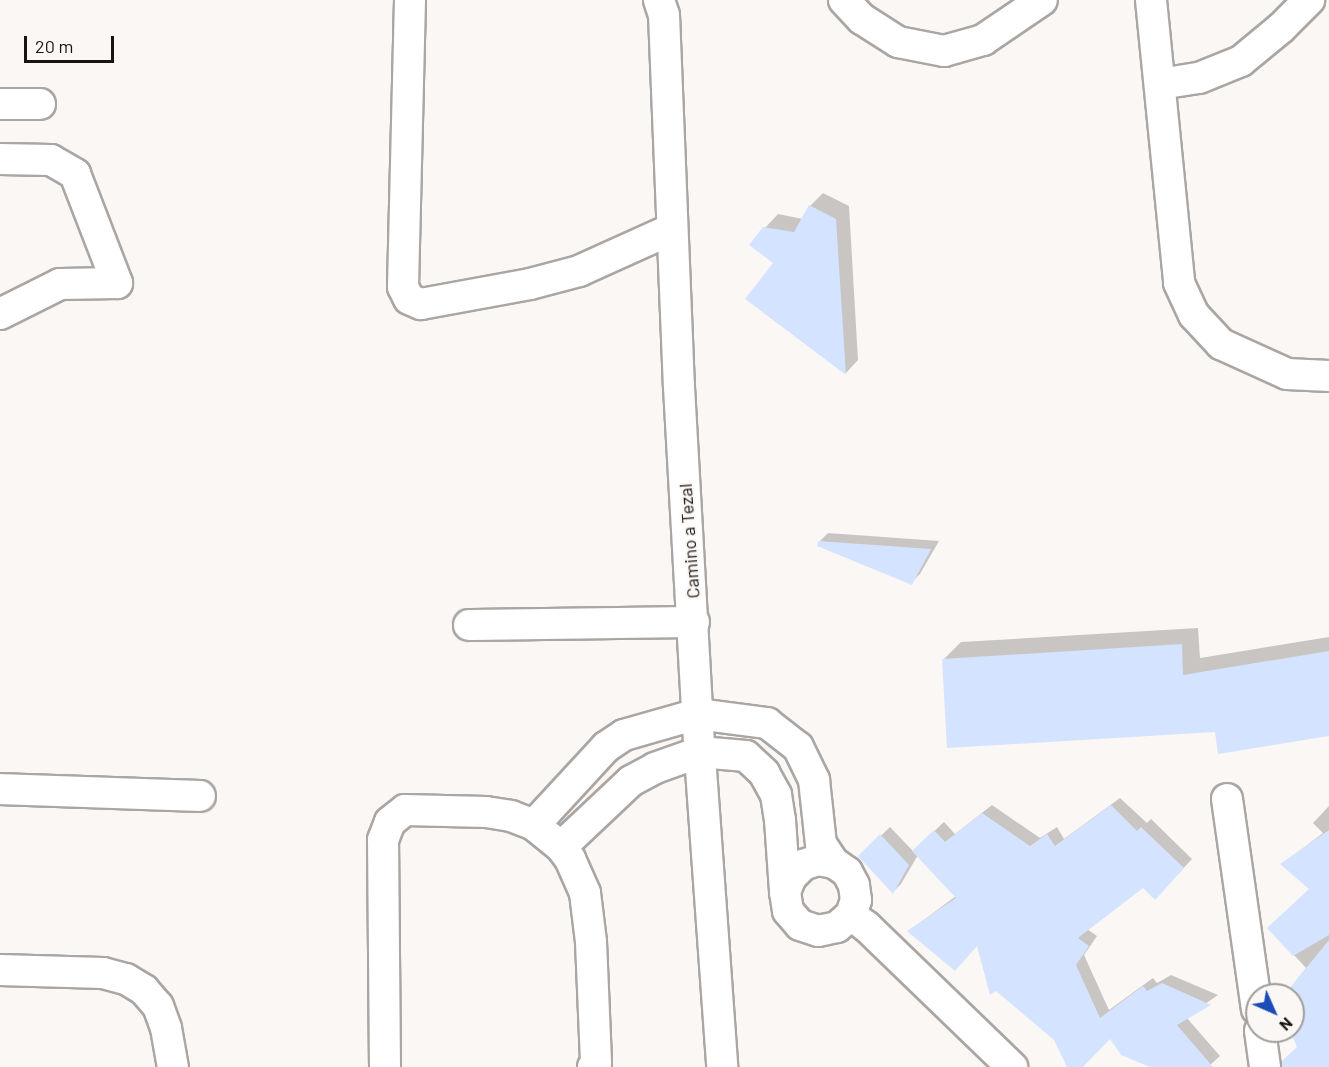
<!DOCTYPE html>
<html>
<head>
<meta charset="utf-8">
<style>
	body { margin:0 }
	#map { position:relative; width:1329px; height:1067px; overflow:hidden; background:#fbf7f4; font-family:Barlow,sans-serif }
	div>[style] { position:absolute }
	.shadow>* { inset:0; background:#0003 }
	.building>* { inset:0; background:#d4e3ff }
	.roads { filter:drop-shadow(2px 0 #aaa6a3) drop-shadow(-2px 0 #aaa6a3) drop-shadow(0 2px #aaa6a3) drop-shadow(0 -2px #aaa6a3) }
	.street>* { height:30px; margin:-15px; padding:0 15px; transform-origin:15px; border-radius:15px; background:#fff }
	span { translate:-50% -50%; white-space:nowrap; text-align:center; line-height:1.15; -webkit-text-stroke:4.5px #fbf7f4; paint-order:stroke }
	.street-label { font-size:18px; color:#171514 }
	.north { position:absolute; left:1245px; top:983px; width:60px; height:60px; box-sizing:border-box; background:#fbf7f4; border:2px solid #a09d9a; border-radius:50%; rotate:135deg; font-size:16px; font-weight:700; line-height:24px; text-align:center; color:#171514 }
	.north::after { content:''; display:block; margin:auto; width:21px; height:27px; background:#1c4cb9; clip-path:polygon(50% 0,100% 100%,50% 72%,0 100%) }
	.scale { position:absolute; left:24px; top:36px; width:90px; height:27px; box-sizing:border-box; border:3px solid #171514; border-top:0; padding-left:8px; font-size:18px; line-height:21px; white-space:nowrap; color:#171514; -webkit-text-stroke:4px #fbf7f4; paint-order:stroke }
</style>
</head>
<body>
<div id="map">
	<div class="shadow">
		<i style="clip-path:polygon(823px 193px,849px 206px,858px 360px,846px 373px,775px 262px,765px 228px,778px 214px,803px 219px,810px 206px)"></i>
		<i style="clip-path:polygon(828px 533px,939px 541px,920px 574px,911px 583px,820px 541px)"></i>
		<i style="clip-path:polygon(1198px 628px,1200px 658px,1329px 637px,1329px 734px,1216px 730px,944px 659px,961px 642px)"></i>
		<i style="clip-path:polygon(1120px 798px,1147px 823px,1151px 819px,1192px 859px,1164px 889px,1143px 886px,1087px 929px,1097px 936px,1084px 955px,1109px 1010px,1153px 978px,1157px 983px,1171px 975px,1218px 995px,1186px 1017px,1220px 1056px,1208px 1067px,1154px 1067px,1110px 1037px,1081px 1067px,1069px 1067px,1055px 1039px,978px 944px,909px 931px,956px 896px,918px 855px,901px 884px,893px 892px,860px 856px,890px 827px,913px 851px,944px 822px,955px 834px,992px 805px,1040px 838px,1057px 827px,1064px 839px)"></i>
		<i style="clip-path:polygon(1329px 806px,1329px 1067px,1298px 1067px,1298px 1046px,1291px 1031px,1293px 995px,1285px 995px,1306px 968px,1269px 928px,1311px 889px,1282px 864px,1323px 833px,1313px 823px)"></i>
	</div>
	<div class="building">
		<i style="clip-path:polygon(809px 205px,836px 219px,846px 375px,745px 299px,773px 263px,749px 245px,763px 227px,794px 232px)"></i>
		<i style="clip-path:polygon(818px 541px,931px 549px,912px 585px,817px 546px)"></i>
		<i style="clip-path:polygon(1182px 644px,1183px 675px,1329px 651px,1329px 736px,1218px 754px,1215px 732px,947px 748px,942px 659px)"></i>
		<i style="clip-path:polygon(1111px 805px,1137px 831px,1141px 827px,1184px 868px,1155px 900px,1143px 888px,1078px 938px,1089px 946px,1076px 965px,1100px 1018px,1143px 986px,1147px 991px,1162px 983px,1211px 1005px,1177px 1025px,1213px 1067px,1150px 1067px,1121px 1055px,1110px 1039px,1083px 1067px,1067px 1067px,1054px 1040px,996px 991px,990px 995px,977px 946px,955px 971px,907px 931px,956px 898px,912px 851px,934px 830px,945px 842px,982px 813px,1030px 846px,1047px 834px,1055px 846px)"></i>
		<i style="clip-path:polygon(1329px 830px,1329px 935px,1293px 956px,1267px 928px,1309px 889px,1280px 864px)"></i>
		<i style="clip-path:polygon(880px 834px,909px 865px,893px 894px,858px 856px)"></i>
		<i style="clip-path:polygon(1329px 940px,1329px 1067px,1282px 1067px,1282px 1061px,1297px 1047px,1290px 1031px,1293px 1031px,1293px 995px,1284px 995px)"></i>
	</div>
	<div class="roads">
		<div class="street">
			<i style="left:410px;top:0;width:287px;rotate:91.4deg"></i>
			<i style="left:403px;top:287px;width:13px;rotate:63deg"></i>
			<i style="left:409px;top:299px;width:13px;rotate:23deg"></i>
			<i style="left:421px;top:304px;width:111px;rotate:-10.4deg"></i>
			<i style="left:530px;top:284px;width:51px;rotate:-14.9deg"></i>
			<i style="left:579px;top:271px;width:102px;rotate:-24.3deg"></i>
			<i style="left:659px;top:0;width:16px;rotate:72deg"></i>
			<i style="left:664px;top:15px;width:372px;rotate:87.7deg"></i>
			<i style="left:679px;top:387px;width:327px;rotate:86.8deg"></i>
			<i style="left:697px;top:714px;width:354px;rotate:85.9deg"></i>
			<i style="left:844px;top:0;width:26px;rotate:47deg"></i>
			<i style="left:862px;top:19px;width:43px;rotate:32.6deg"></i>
			<i style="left:898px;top:42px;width:47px;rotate:11.1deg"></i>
			<i style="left:944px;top:51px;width:41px;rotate:-15.8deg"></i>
			<i style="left:983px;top:40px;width:71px;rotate:-34.1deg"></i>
			<i style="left:1151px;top:0;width:284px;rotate:84.3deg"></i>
			<i style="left:1179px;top:283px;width:35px;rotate:65deg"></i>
			<i style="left:1194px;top:315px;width:40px;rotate:47deg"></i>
			<i style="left:1221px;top:344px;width:72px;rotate:24.4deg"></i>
			<i style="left:1287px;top:374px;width:42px;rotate:2.7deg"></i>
			<i style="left:1160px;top:84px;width:39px;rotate:-9deg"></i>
			<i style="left:1199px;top:78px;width:45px;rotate:-22deg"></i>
			<i style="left:1241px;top:61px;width:52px;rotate:-39.5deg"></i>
			<i style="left:1281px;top:28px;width:40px;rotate:-45deg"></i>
			<i style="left:0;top:104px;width:40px"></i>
			<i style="left:0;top:159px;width:51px;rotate:1.1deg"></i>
			<i style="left:51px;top:160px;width:28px;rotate:30deg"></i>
			<i style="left:75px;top:174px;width:117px;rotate:68.9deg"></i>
			<i style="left:117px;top:283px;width:57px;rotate:179deg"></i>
			<i style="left:60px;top:284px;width:67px;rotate:153.4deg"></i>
			<i style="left:469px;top:625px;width:225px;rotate:-0.8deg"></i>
			<i style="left:0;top:789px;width:200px;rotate:2deg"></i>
			<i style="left:1227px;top:799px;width:212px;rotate:81.9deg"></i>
			<i style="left:534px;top:825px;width:106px;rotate:-47.3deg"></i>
			<i style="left:606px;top:747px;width:22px;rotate:-34deg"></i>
			<i style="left:624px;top:735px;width:76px;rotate:-16deg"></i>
			<i style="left:697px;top:714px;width:71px;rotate:7.3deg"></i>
			<i style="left:767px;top:723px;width:39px;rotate:38deg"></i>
			<i style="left:798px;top:747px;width:37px;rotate:64deg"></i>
			<i style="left:814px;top:780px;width:64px;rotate:83.8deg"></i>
			<i style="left:821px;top:844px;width:23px;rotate:56deg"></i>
			<i style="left:561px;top:847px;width:96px;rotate:-43.3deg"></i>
			<i style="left:631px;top:781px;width:27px;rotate:-28deg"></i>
			<i style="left:655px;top:768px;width:48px;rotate:-19.6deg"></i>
			<i style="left:700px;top:752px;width:46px;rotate:5deg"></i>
			<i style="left:746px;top:756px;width:25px;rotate:43deg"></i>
			<i style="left:764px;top:773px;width:25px;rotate:61deg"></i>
			<i style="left:776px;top:795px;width:25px;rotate:81deg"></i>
			<i style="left:780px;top:820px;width:72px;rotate:86deg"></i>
			<i style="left:785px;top:892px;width:19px;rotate:81deg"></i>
			<i style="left:788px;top:911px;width:18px;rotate:49deg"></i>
			<i style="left:800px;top:925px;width:19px;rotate:18deg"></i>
			<i style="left:818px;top:931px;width:19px;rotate:-12deg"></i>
			<i style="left:837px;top:927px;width:18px;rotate:-41deg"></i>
			<i style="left:851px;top:915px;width:16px;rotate:-72deg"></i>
			<i style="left:856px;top:900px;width:15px;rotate:-98deg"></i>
			<i style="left:854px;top:885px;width:15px;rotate:-118deg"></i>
			<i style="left:847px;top:872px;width:16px;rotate:-145deg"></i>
			<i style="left:834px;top:863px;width:16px;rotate:-169deg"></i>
			<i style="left:818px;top:860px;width:16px;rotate:162deg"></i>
			<i style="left:803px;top:865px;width:17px;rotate:135deg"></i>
			<i style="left:791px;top:877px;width:16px;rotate:112deg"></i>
			<i style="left:851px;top:915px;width:20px;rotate:37deg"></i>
			<i style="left:867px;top:927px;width:202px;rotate:44deg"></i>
			<i style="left:0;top:970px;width:103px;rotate:1.7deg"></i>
			<i style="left:103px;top:973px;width:24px;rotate:15deg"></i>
			<i style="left:126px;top:979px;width:21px;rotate:31deg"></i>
			<i style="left:144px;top:990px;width:21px;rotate:49deg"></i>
			<i style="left:158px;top:1006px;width:23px;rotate:70deg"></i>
			<i style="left:166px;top:1028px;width:40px;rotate:80deg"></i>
			<i style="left:1260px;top:1031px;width:36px;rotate:82deg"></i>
			<i style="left:385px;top:1067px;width:227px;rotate:-90.5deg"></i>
			<i style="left:383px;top:840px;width:19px;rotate:-69deg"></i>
			<i style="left:390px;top:822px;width:19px;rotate:-39deg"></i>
			<i style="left:405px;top:810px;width:81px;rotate:1.4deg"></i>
			<i style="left:486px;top:812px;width:25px;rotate:9deg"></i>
			<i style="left:511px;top:816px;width:25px;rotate:21deg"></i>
			<i style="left:534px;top:825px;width:35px;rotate:39deg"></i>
			<i style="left:561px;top:847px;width:15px;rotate:53deg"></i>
			<i style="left:570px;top:859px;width:37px;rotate:66deg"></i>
			<i style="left:585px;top:893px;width:49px;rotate:83deg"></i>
			<i style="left:591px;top:942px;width:121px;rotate:87.6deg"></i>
			<i style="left:596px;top:1063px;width:5px;rotate:127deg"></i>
		</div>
	</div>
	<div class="street-label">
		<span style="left:689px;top:541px;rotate:-94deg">Camino a Tezal</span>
	</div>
	<div class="north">N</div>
	<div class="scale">20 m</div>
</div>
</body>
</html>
